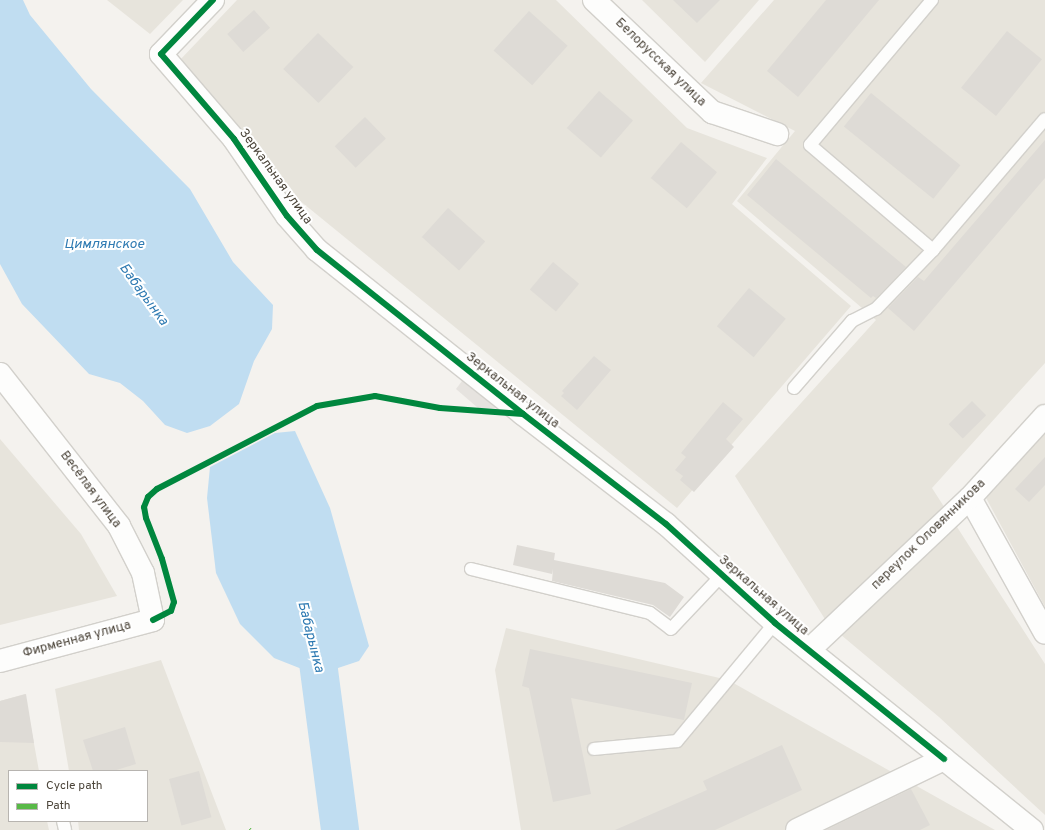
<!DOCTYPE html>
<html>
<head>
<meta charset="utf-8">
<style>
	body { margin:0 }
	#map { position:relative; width:1045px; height:830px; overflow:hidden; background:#f4f2ee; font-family:Overpass,sans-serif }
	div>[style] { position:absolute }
	.residential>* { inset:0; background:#e7e4dc }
	.parking>* { inset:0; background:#e6e3df }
	.water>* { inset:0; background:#c0ddf1 }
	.river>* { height:38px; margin:-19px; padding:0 19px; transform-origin:19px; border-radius:19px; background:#c0ddf1 }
	.building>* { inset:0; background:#dedbd6; transform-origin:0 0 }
	.roads { filter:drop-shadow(1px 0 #d2d0cb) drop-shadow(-1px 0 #d2d0cb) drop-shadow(0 1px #d2d0cb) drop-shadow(0 -1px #d2d0cb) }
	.lane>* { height:12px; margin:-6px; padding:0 6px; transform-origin:6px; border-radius:6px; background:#fdfdfc }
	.street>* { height:22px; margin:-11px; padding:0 11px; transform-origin:11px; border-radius:11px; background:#fdfdfc }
	.quiet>* { height:5px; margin-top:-2.5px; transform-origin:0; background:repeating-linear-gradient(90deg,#58b947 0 10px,transparent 0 15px) }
	.cycleway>* { height:6px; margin:-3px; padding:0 3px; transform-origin:3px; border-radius:3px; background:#00873e }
	span { translate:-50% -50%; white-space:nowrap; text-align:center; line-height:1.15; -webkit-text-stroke:4px #fff; paint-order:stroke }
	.street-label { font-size:13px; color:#4b4439 }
	.water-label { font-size:14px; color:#2e7ab2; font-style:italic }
	.legend { position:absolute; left:8px; top:770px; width:140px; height:52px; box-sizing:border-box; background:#fff; border:1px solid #b7b4b0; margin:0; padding:5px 7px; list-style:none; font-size:12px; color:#4b4439 }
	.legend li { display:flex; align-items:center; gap:8px; height:20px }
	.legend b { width:20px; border:1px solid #b7b4b0 }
</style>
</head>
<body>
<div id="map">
	<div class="residential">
		<i style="clip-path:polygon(107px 0,183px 0,150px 34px)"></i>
		<i style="clip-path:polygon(237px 0,556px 0,687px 128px,767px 158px,732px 204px,851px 306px,677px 508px,299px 200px,179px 61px)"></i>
		<i style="clip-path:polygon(642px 0,759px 0,705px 62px)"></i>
		<i style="clip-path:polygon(774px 0,1045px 0,1045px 363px,932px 488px,1045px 664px,1045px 815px,939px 717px,828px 624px,735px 476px,876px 320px,737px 201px,795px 131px,701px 83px)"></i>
		<i style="clip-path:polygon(1045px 433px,1045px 607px,985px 496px)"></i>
		<i style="clip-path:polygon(0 439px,81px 534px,117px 596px,0 625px)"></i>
		<i style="clip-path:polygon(506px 628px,728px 680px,995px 830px,521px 830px,495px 670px)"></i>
		<i style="clip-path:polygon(161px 660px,226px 830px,79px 830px,78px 821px,147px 821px,147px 771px,69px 771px,55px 689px)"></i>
		<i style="clip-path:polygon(25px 694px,39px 771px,9px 771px,9px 821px,47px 821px,49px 830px,0 830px,0 701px)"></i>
	</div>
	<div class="parking">
		<i style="clip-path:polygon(468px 373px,509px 408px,478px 408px,456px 389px)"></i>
	</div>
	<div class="water">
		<i style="clip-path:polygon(0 0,23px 0,30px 15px,91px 89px,190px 189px,233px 262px,273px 305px,272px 329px,254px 361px,239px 404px,210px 426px,187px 433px,165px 425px,143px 401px,120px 383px,89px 374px,22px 304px,0 264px)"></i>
		<i style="clip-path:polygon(295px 431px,330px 508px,369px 646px,359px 661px,317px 675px,274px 658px,240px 624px,216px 573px,207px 498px,210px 467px,275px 433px)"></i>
	</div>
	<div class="river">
		<i style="left:308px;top:624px;width:32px;rotate:74deg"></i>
		<i style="left:317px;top:655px;width:177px;rotate:82.5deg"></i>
	</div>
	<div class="building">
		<i style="clip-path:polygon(673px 0,720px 0,697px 23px)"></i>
		<i style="clip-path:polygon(826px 0,879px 0,798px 97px,767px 71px)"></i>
		<i style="left:254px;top:10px;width:24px;height:36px;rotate:48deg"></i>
		<i style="left:529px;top:11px;width:52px;height:53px;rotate:42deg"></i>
		<i style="left:1007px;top:31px;width:45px;height:73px;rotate:39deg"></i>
		<i style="left:318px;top:33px;width:49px;height:50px;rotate:44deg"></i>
		<i style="left:599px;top:91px;width:45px;height:49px;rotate:41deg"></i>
		<i style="left:871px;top:93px;width:115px;height:43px;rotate:39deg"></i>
		<i style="left:365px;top:117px;width:30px;height:42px;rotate:46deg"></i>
		<i style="clip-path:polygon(1045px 140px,1045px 178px,914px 331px,888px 308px,918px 277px,924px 281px)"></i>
		<i style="left:681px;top:142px;width:47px;height:47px;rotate:40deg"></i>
		<i style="clip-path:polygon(776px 159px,906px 267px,876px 298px,873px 296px,871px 298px,747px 195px)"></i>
		<i style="left:448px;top:208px;width:50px;height:39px;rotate:42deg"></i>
		<i style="left:553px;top:262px;width:34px;height:36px;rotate:40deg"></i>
		<i style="left:749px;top:288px;width:48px;height:50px;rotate:40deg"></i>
		<i style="clip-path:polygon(594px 356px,611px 370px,577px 410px,561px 396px,564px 393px,562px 391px)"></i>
		<i style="left:972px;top:401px;width:20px;height:33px;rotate:45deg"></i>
		<i style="clip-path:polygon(723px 402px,743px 419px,726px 439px,734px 447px,694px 492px,680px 480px,683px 476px,675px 470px,686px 457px,681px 453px)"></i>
		<i style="clip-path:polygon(1045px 457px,1045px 485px,1029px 502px,1015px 489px)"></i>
		<i style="clip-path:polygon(517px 545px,555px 553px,554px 560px,665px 583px,684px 597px,670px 617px,653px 605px,552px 581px,553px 569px,552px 574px,513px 565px)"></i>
		<i style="clip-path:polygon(530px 649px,692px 683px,684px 720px,571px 698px,591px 794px,553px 802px,529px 688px,522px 686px)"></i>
		<i style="clip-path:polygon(26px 694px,34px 743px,0 742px,0 701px)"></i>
		<i style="clip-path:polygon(125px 727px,136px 764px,113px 771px,93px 771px,83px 740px)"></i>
		<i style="clip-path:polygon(782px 745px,802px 790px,715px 830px,615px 830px,707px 790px,703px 781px)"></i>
		<i style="left:199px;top:771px;width:48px;height:31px;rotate:75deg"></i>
		<i style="clip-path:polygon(911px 789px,930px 825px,920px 830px,826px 830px)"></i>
	</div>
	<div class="roads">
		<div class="lane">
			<i style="left:932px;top:0;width:189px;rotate:130.1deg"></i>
			<i style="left:810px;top:145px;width:162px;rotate:40.5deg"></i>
			<i style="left:794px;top:388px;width:89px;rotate:-49.1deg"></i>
			<i style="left:852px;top:321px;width:27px;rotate:-27deg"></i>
			<i style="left:876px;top:309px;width:82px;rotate:-46deg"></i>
			<i style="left:933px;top:250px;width:172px;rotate:-49.5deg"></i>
			<i style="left:471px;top:569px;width:184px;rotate:13.8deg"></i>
			<i style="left:650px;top:613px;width:26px;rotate:37deg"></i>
			<i style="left:671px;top:629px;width:74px;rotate:-46.6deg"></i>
			<i style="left:594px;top:749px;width:83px;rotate:-5.5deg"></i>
			<i style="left:677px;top:741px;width:153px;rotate:-50.3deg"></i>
			<i style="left:63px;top:821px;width:9px;rotate:77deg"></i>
		</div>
		<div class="street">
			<i style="left:213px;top:0;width:75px;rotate:133.9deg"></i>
			<i style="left:161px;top:54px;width:112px;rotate:49.3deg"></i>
			<i style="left:234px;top:139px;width:93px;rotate:55.5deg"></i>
			<i style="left:287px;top:216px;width:45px;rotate:48.6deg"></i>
			<i style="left:317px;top:250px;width:263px;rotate:38.5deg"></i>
			<i style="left:523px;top:414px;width:180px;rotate:37.6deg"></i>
			<i style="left:666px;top:524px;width:147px;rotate:42.2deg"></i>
			<i style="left:775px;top:623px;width:217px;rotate:38.8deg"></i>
			<i style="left:594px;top:0;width:163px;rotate:43.5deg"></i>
			<i style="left:712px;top:112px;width:69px;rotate:18.7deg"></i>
			<i style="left:0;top:374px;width:193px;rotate:51.9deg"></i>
			<i style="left:119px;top:526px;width:53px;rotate:62.9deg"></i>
			<i style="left:143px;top:573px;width:48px;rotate:78deg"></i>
			<i style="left:153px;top:620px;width:158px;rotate:165deg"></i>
			<i style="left:970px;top:498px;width:154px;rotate:60.9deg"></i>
			<i style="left:809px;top:650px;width:221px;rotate:-43.4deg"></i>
			<i style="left:970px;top:498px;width:111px;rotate:-47.6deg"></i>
			<i style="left:797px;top:830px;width:163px;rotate:-25.8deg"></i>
			<i style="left:944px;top:759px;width:113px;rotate:38.9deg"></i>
		</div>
	</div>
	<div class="quiet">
		<i style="left:249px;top:829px;width:1px;rotate:45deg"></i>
	</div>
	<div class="cycleway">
		<i style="left:213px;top:0;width:75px;rotate:133.9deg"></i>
		<i style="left:161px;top:54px;width:112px;rotate:49.3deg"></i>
		<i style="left:234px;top:139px;width:93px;rotate:55.5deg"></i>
		<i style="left:287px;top:216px;width:45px;rotate:48.6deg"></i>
		<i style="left:317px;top:250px;width:263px;rotate:38.5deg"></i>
		<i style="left:523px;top:414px;width:180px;rotate:37.6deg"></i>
		<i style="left:666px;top:524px;width:147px;rotate:42.2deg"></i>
		<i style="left:775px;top:623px;width:217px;rotate:38.8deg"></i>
		<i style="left:153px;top:620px;width:20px;rotate:-27deg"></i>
		<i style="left:171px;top:611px;width:9px;rotate:-72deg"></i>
		<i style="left:174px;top:602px;width:45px;rotate:-105.6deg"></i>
		<i style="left:162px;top:559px;width:44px;rotate:-111.3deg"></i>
		<i style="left:146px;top:518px;width:11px;rotate:-100deg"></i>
		<i style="left:144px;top:507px;width:11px;rotate:-68deg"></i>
		<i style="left:148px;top:497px;width:12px;rotate:-42deg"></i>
		<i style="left:157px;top:489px;width:180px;rotate:-27.4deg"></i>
		<i style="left:317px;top:406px;width:59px;rotate:-9.8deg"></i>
		<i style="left:375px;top:396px;width:66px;rotate:10.5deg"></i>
		<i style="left:440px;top:408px;width:83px;rotate:4.1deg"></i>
	</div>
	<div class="street-label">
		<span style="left:660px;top:63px;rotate:44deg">Белорусская улица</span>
		<span style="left:275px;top:177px;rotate:54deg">Зеркальная улица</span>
		<span style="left:512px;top:391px;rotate:38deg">Зеркальная улица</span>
		<span style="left:90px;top:490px;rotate:53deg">Весёлая улица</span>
		<span style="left:929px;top:535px;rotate:-44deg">переулок Оловянникова</span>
		<span style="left:763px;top:596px;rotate:41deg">Зеркальная улица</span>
		<span style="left:77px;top:640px;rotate:-15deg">Фирменная улица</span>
	</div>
	<div class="water-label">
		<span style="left:104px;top:245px">Цимлянское</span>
		<span style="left:143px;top:295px;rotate:54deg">Бабарынка</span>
		<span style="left:310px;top:637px;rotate:76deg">Бабарынка</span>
	</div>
	<ul class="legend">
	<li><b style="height:5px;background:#00873e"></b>Cycle path</li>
	<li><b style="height:5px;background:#58b947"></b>Path</li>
	</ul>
</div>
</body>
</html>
